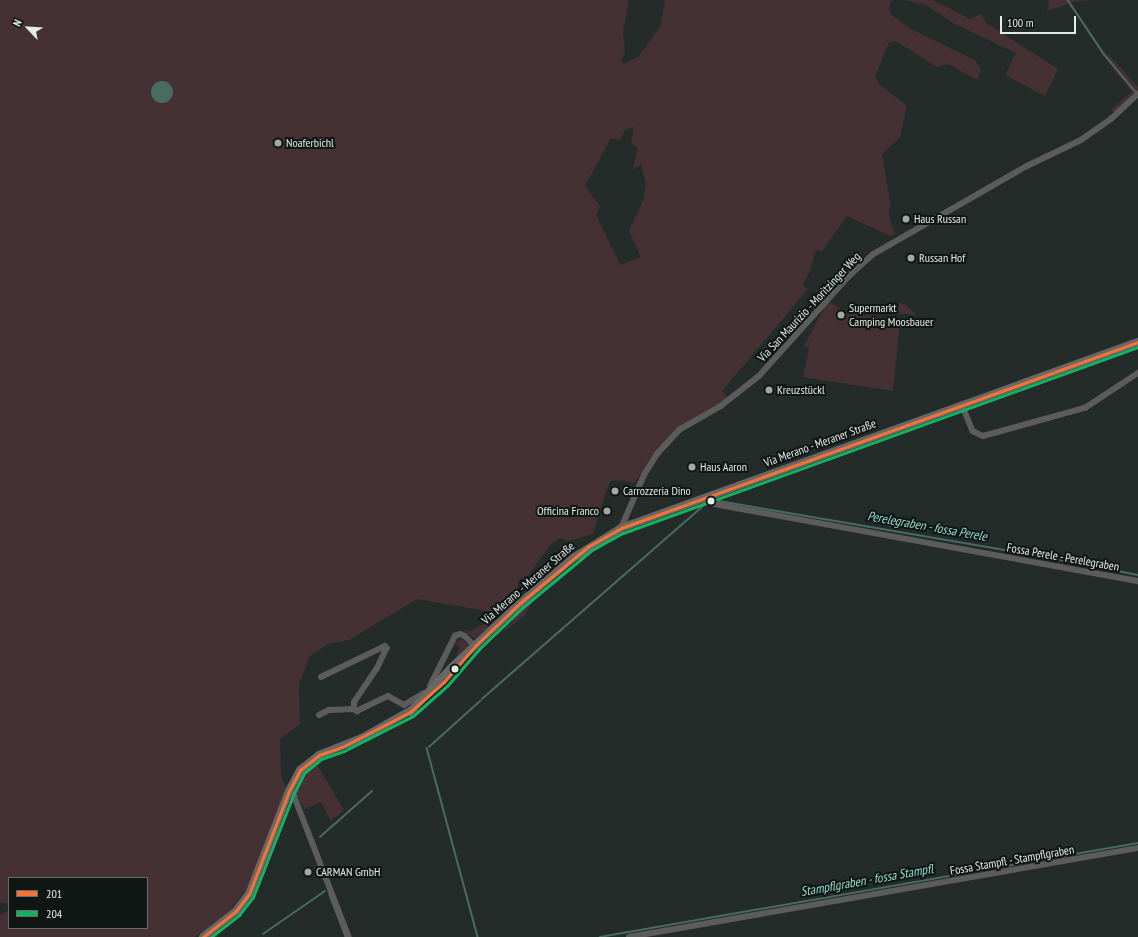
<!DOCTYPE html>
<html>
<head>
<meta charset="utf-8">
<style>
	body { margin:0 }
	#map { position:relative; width:1138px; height:937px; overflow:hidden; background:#242c2a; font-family:"PT Sans Narrow",sans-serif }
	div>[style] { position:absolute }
	.green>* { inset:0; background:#453134 }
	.water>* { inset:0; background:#486b62 }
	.round { border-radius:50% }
	.stream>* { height:1.5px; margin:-0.75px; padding:0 0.75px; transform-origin:0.75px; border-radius:0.75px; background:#486b62 }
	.minor>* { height:5.5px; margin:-2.75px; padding:0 2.75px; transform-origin:2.75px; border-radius:2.75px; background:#5d5c5c }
	.secondary>* { height:8px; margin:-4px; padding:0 4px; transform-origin:4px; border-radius:4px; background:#696767 }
	.bus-1>* { height:3px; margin:-1.5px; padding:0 1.5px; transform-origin:1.5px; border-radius:1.5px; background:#f57335 }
	.bus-2>* { height:3px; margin:-1.5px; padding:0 1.5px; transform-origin:1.5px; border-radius:1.5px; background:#13b361 }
	.dots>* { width:11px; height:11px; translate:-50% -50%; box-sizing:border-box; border:2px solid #0f1614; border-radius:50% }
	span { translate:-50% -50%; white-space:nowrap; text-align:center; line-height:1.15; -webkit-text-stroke:4px #0f1614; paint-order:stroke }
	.poi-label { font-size:12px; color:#e2ece9 }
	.left { translate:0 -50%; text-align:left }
	.right { translate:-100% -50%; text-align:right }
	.street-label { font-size:12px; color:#e2ece9 }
	.water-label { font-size:13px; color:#98decd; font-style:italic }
	.legend { position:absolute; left:8px; top:877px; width:140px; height:52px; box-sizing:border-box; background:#0f1614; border:1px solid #636c69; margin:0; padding:5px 7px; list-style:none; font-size:12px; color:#e2ece9 }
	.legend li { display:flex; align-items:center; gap:8px; height:20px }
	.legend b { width:20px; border:1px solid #636c69 }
	.north { position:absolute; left:8px; top:8px; width:40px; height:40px; -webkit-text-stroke:3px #0f1614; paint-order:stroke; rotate:295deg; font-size:11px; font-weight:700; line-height:16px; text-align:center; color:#e2ece9 }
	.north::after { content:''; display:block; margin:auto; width:14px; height:18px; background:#e2ece9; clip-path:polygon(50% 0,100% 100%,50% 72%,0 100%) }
	.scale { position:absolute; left:1000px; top:16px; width:76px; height:18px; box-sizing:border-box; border:2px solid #e2ece9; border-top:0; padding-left:5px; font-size:12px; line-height:14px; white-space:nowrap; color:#e2ece9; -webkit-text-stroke:3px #0f1614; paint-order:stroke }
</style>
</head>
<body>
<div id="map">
	<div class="green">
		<i style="clip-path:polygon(evenodd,0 0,629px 0,623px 32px,625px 51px,621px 61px,624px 64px,638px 57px,660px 27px,665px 0,892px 0,889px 6px,890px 14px,911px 29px,975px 60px,981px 70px,977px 80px,948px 64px,937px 67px,896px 41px,889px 42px,875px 77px,879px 84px,907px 106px,900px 137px,882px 154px,891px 208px,889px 209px,890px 221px,895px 234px,890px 236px,847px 216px,822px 251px,816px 250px,809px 273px,802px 285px,808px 289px,722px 391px,728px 398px,696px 418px,656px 452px,634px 483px,617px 480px,610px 481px,599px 512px,595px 513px,598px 516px,593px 534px,568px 541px,560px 538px,550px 545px,525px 580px,521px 578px,518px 582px,518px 591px,504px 606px,511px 605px,476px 639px,463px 630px,471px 631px,494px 618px,492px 612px,417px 599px,349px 640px,328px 644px,310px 656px,299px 684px,300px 724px,280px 739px,281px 777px,286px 787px,248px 886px,228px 913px,195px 937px,0 937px,0 915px,9px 910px,9px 928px,147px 928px,147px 878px,9px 878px,9px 904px,0 902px,0 0,634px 127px,631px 144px,638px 147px,633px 170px,641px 164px,646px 184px,644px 198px,629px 231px,641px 257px,620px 265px,596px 215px,600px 206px,585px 186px,611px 138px,620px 140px,625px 130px,634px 127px)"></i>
		<i style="clip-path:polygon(906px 0,933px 0,970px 19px,981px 14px,986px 23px,1058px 69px,1045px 96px,1005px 75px,1016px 53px,955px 24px,926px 5px)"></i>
		<i style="clip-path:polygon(1049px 0,1093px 0,1076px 1px,1047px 11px)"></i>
		<i style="clip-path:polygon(1108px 54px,1138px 87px,1138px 91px,1114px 113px,1111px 110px,1132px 92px,1105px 58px)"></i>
		<i style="clip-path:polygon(828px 301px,845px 312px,900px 321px,893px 391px,803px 377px,809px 348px,804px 346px)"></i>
		<i style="clip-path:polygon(902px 303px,906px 305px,916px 315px,892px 313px,891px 304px)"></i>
		<i style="clip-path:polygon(528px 602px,532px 603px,524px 616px,503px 632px)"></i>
		<i style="clip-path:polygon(461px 639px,469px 645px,456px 657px,460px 646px,456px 644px,454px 646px,457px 642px)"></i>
		<i style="clip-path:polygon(316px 763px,344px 810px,331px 821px,321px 802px,305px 809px,294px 791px,300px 777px)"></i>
		<i style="clip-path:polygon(279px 825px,282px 826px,265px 873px,253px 898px)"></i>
	</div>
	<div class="water">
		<i class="round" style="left:151px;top:81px;width:22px;height:22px"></i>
	</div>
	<div class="stream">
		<i style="left:1068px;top:0;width:65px;rotate:56.3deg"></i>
		<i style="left:1104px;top:54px;width:50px;rotate:49.9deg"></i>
		<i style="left:713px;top:500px;width:339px;rotate:9.7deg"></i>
		<i style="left:1047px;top:557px;width:93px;rotate:11.2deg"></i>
		<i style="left:482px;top:699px;width:295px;rotate:-41.1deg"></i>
		<i style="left:429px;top:747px;width:69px;rotate:-42deg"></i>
		<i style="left:427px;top:748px;width:196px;rotate:74.9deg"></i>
		<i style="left:320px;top:837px;width:69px;rotate:-41.5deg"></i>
		<i style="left:330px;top:895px;width:45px;rotate:69.1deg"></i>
		<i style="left:263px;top:934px;width:75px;rotate:-34.7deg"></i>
		<i style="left:600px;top:937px;width:546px;rotate:-9.91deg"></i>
	</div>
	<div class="minor">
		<i style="left:962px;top:404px;width:29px;rotate:68deg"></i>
		<i style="left:973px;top:431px;width:11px;rotate:27deg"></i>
		<i style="left:983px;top:436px;width:106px;rotate:-15.4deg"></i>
		<i style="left:1085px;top:408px;width:64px;rotate:-33.4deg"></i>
		<i style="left:705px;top:497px;width:5px;rotate:79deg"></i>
		<i style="left:706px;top:502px;width:19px;rotate:12deg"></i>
		<i style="left:725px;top:506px;width:420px;rotate:10.3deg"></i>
		<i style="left:621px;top:528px;width:58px;rotate:-66.5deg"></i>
		<i style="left:644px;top:475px;width:25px;rotate:-58deg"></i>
		<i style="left:657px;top:454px;width:33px;rotate:-47deg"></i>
		<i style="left:679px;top:430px;width:48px;rotate:-29.7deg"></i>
		<i style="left:721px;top:406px;width:48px;rotate:-38.3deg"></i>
		<i style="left:759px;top:376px;width:135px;rotate:-48deg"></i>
		<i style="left:849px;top:276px;width:31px;rotate:-42deg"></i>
		<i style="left:872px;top:255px;width:179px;rotate:-29.9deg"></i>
		<i style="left:1027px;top:166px;width:60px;rotate:-25.7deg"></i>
		<i style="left:1081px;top:140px;width:37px;rotate:-35deg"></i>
		<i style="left:1111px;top:119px;width:37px;rotate:-43deg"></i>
		<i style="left:321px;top:677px;width:71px;rotate:-25.8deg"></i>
		<i style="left:385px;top:646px;width:3px;rotate:45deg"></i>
		<i style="left:387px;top:648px;width:23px;rotate:115deg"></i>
		<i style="left:377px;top:669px;width:40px;rotate:124deg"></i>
		<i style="left:355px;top:702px;width:7px;rotate:98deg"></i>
		<i style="left:354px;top:709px;width:4px;rotate:34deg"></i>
		<i style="left:357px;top:711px;width:34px;rotate:-26deg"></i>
		<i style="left:388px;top:696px;width:18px;rotate:29deg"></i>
		<i style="left:404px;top:705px;width:23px;rotate:-31deg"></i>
		<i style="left:430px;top:686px;width:56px;rotate:-63.4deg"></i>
		<i style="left:455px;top:636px;width:5px;rotate:-22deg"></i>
		<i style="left:460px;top:634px;width:5px;rotate:22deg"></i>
		<i style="left:465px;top:636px;width:14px;rotate:45deg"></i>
		<i style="left:319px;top:715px;width:11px;rotate:-27deg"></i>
		<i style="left:329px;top:710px;width:25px;rotate:-2deg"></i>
		<i style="left:289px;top:791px;width:6px;rotate:39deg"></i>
		<i style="left:294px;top:795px;width:152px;rotate:68.8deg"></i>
		<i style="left:629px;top:937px;width:517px;rotate:-9.92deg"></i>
	</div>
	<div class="secondary">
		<i style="left:410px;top:712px;width:60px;rotate:-47deg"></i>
		<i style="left:451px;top:668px;width:95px;rotate:-43.3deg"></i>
		<i style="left:520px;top:603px;width:70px;rotate:-40.3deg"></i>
		<i style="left:573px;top:558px;width:57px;rotate:-32deg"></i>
		<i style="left:621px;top:528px;width:549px;rotate:-19.79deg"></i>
		<i style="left:203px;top:937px;width:42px;rotate:-38.2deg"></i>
		<i style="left:236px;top:911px;width:21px;rotate:-53deg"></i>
		<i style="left:249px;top:894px;width:110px;rotate:-68.8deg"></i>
		<i style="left:289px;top:791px;width:24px;rotate:-62deg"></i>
		<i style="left:300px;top:770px;width:24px;rotate:-38deg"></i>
		<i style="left:319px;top:755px;width:46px;rotate:-21.6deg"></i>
		<i style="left:362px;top:738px;width:59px;rotate:-29.6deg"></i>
	</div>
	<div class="bus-1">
		<i style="left:203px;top:937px;width:42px;rotate:-38.2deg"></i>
		<i style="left:236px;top:911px;width:21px;rotate:-53deg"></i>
		<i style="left:249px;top:894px;width:110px;rotate:-68.8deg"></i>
		<i style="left:289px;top:791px;width:24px;rotate:-62deg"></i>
		<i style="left:300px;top:770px;width:24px;rotate:-38deg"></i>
		<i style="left:319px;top:755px;width:24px;rotate:-19deg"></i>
		<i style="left:342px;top:747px;width:76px;rotate:-27.2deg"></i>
		<i style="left:410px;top:712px;width:45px;rotate:-41.4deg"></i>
		<i style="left:444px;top:682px;width:48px;rotate:-49.3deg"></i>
		<i style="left:475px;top:646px;width:62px;rotate:-43.7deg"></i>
		<i style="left:520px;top:603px;width:89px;rotate:-39.6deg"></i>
		<i style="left:589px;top:546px;width:37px;rotate:-29deg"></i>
		<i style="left:621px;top:528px;width:549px;rotate:-19.79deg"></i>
	</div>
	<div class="bus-2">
		<i style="left:211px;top:937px;width:36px;rotate:-38deg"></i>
		<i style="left:239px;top:915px;width:23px;rotate:-52deg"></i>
		<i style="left:253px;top:897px;width:112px;rotate:-68.5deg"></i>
		<i style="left:294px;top:793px;width:22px;rotate:-63deg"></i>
		<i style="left:304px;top:773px;width:22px;rotate:-39deg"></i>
		<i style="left:321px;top:759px;width:24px;rotate:-19deg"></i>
		<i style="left:344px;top:751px;width:77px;rotate:-26.9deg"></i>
		<i style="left:413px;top:716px;width:45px;rotate:-41.4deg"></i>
		<i style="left:447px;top:686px;width:49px;rotate:-49.1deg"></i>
		<i style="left:479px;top:649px;width:61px;rotate:-43.7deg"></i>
		<i style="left:523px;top:607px;width:89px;rotate:-39.6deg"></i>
		<i style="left:592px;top:550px;width:35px;rotate:-29deg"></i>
		<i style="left:623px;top:533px;width:548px;rotate:-19.86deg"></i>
	</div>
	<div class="dots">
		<i style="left:278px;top:143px;background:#a0a9a6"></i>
		<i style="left:906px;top:219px;background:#a0a9a6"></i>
		<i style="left:911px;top:258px;background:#a0a9a6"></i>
		<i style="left:841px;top:315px;background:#a0a9a6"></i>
		<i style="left:769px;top:390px;background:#a0a9a6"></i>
		<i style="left:692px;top:467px;background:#a0a9a6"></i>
		<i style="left:615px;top:491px;background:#a0a9a6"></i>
		<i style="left:711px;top:501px;background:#e2ece9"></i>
		<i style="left:607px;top:511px;background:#a0a9a6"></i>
		<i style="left:455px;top:669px;background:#e2ece9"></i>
		<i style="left:308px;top:872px;background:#a0a9a6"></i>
	</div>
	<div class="poi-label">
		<span class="left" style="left:286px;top:143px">Noaferbichl</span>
		<span class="left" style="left:914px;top:219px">Haus Russan</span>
		<span class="left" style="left:919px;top:258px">Russan Hof</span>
		<span class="left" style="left:849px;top:315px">Supermarkt<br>Camping Moosbauer</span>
		<span class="left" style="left:777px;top:390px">Kreuzstückl</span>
		<span class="left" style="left:700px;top:467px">Haus Aaron</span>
		<span class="left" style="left:623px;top:491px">Carrozzeria Dino</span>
		<span class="right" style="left:599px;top:511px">Officina Franco</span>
		<span class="left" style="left:316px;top:872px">CARMAN GmbH</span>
	</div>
	<div class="street-label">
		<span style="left:809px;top:307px;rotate:-47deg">Via San Maurizio - Moritzinger Weg</span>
		<span style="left:820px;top:443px;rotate:-20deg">Via Merano - Meraner Straße</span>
		<span style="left:1063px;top:557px;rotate:10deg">Fossa Perele - Perelegraben</span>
		<span style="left:528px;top:583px;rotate:-41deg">Via Merano - Meraner Straße</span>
		<span style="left:1012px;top:860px;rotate:-10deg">Fossa Stampfl - Stampflgraben</span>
	</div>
	<div class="water-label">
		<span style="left:927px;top:527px;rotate:10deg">Perelegraben - fossa Perele</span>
		<span style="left:867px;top:881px;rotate:-10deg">Stampflgraben - fossa Stampfl</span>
	</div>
	<ul class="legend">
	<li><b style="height:5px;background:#f57335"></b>201</li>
	<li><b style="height:5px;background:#13b361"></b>204</li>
	</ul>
	<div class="north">N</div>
	<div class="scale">100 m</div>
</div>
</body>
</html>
